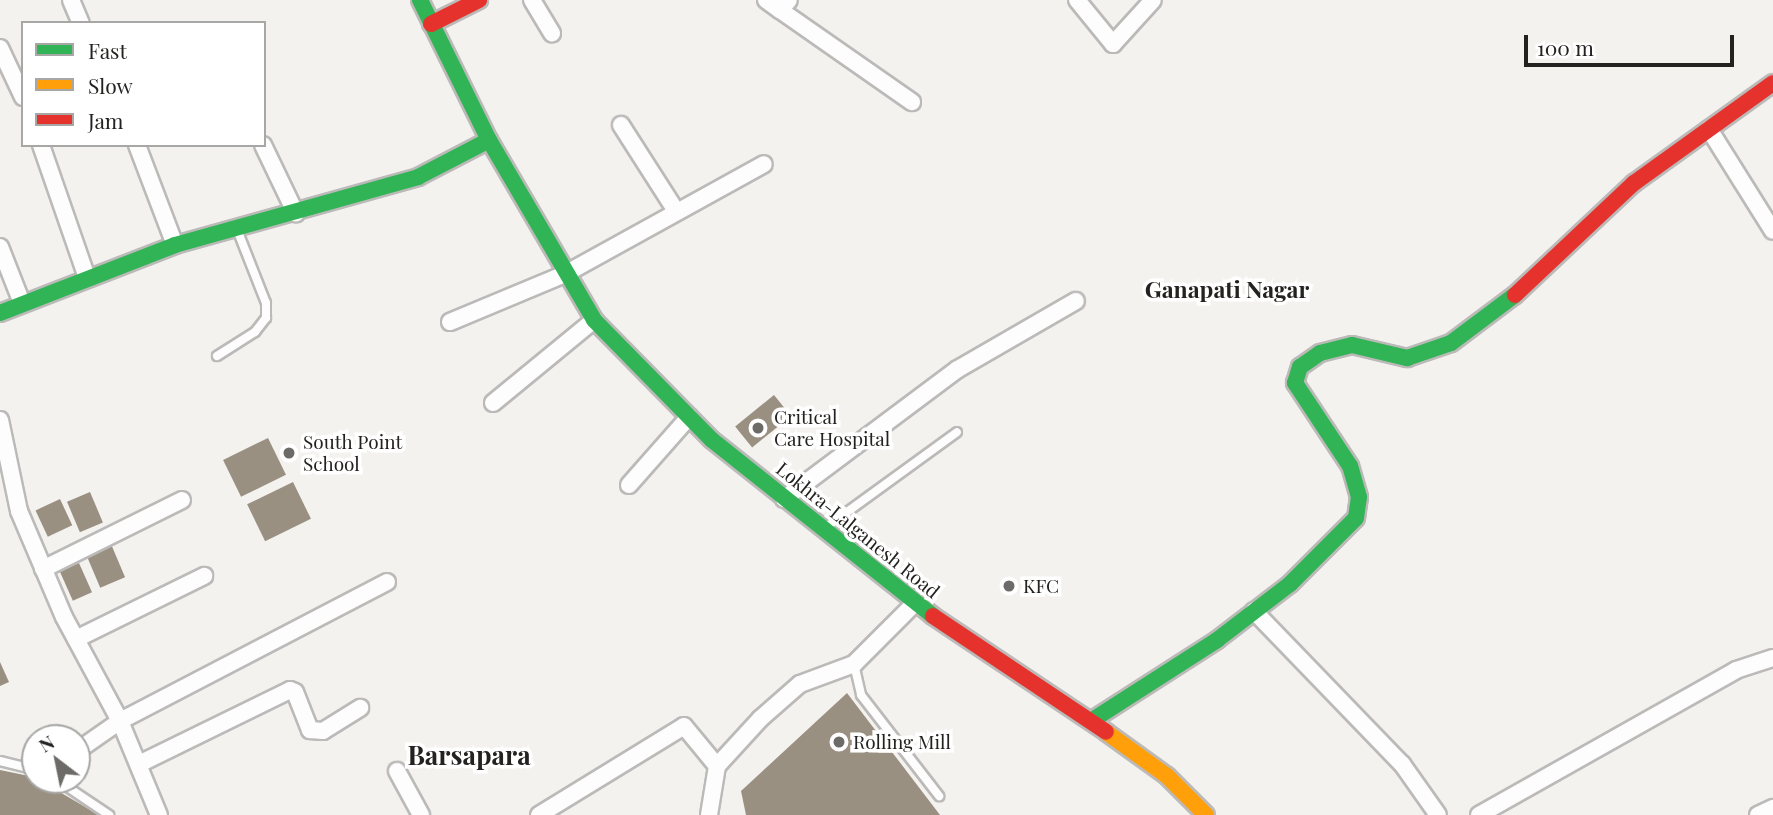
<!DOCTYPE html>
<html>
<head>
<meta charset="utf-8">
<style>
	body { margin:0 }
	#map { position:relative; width:1773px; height:815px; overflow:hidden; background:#f4f2ef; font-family:"Playfair Display",serif }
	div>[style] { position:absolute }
	.building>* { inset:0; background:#9a9082; transform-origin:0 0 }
	.roads { filter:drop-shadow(2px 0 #bcbab9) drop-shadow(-2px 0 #bcbab9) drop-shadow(0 2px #bcbab9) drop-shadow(0 -2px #bcbab9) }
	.lane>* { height:8px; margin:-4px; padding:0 4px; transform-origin:4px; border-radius:4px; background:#fdfdfd }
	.street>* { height:16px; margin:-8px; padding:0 8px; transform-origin:8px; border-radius:8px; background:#fdfdfd }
	.fast>* { height:16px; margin:-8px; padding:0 8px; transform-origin:8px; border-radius:8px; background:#30b455 }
	.slow>* { height:16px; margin:-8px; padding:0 8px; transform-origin:8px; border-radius:8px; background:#ff9f0a }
	.jam>* { height:16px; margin:-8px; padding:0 8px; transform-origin:8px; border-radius:8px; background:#e5322d }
	.dots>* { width:19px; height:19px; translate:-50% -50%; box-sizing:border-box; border:4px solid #fff; border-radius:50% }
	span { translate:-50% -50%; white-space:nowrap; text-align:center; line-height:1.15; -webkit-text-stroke:7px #fff; paint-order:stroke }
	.poi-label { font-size:19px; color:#232220 }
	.left { translate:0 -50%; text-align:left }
	.street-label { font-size:19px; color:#232220 }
	.quarter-label { font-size:23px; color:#232220; font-weight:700 }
	.district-label { font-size:26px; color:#232220; font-weight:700 }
	.legend { position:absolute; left:21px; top:21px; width:245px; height:126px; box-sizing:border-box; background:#fff; border:2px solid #a7a7a6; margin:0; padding:9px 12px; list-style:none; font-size:21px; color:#232220 }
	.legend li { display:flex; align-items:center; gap:14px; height:35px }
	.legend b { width:35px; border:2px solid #a7a7a6 }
	.north { position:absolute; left:21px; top:724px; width:70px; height:70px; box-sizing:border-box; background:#fff; border:2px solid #a7a7a6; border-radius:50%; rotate:328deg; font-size:19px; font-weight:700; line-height:28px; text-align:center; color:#232220 }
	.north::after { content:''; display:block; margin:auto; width:24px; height:32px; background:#6c6b68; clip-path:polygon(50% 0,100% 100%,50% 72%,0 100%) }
	.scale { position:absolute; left:1524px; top:35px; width:210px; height:32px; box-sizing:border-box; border:4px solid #232220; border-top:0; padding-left:9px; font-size:21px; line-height:24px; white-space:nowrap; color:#232220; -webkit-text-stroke:5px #fff; paint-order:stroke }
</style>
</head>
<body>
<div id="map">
	<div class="building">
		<i style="left:774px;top:395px;width:27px;height:50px;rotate:51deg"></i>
		<i style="left:268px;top:438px;width:41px;height:50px;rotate:64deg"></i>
		<i style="left:293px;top:482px;width:41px;height:51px;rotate:64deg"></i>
		<i style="left:90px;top:492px;width:33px;height:25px;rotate:67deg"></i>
		<i style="left:60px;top:499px;width:29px;height:27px;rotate:65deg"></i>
		<i style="left:111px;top:544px;width:36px;height:27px;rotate:67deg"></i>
		<i style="left:79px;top:563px;width:32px;height:21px;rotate:66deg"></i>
		<i style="clip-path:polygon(0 662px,9px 682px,0 686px)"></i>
		<i style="clip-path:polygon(847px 693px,940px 815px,746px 815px,741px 791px)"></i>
		<i style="clip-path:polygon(0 770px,34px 777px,99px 815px,0 815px)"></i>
	</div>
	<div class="roads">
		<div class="lane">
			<i style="left:217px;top:356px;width:45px;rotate:-32.3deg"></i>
			<i style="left:255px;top:332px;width:18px;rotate:-52deg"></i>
			<i style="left:266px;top:318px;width:15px;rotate:-90deg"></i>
			<i style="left:266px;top:303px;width:76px;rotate:-111.5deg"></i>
			<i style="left:825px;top:528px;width:163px;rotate:-36deg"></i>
			<i style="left:854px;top:664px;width:32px;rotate:77deg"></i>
			<i style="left:861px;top:695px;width:128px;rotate:52.3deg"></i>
			<i style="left:0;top:761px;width:36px;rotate:14deg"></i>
			<i style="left:57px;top:780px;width:63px;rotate:33.9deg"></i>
		</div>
		<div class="street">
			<i style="left:71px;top:0;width:25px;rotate:67deg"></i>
			<i style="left:532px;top:0;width:39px;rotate:59deg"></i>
			<i style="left:766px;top:0;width:17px;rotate:36deg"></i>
			<i style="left:780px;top:10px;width:13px;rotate:-48deg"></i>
			<i style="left:1077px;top:0;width:57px;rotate:50.7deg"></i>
			<i style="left:1113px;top:44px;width:59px;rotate:-47.7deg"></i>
			<i style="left:780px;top:10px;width:161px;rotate:34.9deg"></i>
			<i style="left:0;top:48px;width:54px;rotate:64.9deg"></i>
			<i style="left:621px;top:125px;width:102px;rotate:57.4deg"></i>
			<i style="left:1709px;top:129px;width:120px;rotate:57.9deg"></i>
			<i style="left:41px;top:145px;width:141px;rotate:70.9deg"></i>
			<i style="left:137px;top:145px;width:107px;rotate:69.2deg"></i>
			<i style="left:263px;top:145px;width:76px;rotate:64.4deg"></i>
			<i style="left:0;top:247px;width:60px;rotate:68.6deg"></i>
			<i style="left:450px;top:322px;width:125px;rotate:-22.7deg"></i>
			<i style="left:565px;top:274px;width:227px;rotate:-28.9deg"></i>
			<i style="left:493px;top:403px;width:131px;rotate:-39.4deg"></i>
			<i style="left:0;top:420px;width:93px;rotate:78.2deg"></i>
			<i style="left:19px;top:511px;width:115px;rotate:67deg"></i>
			<i style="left:64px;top:617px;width:118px;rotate:61.7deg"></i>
			<i style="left:120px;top:721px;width:102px;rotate:67.5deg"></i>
			<i style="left:629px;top:485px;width:91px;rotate:-48.6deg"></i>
			<i style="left:784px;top:499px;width:217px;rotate:-36.8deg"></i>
			<i style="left:958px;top:369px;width:136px;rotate:-30deg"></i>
			<i style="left:43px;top:569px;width:155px;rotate:-26.4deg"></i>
			<i style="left:1254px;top:611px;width:213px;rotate:46deg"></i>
			<i style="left:1402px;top:764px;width:62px;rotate:54.8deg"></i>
			<i style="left:76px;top:639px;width:143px;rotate:-26.2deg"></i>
			<i style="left:77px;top:751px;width:52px;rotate:-34.9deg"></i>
			<i style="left:120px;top:721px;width:301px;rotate:-27.5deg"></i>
			<i style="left:139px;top:764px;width:168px;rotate:-26.1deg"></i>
			<i style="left:290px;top:690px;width:5px;rotate:22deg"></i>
			<i style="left:295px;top:692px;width:41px;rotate:68.5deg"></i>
			<i style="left:310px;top:730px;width:13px;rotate:4deg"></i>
			<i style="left:323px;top:731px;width:44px;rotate:-31.9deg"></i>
			<i style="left:397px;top:771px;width:50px;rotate:61.4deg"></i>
			<i style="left:539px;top:815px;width:170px;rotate:-31.5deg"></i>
			<i style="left:684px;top:726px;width:52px;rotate:50.5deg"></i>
			<i style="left:717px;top:766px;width:64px;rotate:-47.5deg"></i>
			<i style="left:760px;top:719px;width:53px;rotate:-41.2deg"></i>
			<i style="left:800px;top:684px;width:58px;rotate:-20.3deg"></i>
			<i style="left:854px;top:664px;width:85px;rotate:-45deg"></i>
			<i style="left:709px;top:815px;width:50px;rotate:-80.7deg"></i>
			<i style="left:1479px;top:815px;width:295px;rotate:-29.4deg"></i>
			<i style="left:1736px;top:670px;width:39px;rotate:-18deg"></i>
			<i style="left:1758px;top:815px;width:17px;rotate:-25deg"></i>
		</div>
		<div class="fast">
			<i style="left:420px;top:0;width:156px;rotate:63.8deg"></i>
			<i style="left:489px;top:140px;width:208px;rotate:59.7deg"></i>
			<i style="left:594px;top:320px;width:168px;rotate:45.5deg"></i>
			<i style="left:712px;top:440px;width:283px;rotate:38.5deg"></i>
			<i style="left:0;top:313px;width:188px;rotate:-21.2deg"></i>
			<i style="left:175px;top:245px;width:252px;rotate:-15.6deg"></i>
			<i style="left:418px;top:177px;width:80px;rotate:-27.5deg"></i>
			<i style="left:1091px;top:721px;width:150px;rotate:-32.7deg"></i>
			<i style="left:1217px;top:640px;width:92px;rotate:-37.5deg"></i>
			<i style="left:1290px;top:584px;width:93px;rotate:-45deg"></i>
			<i style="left:1356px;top:518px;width:21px;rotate:-82deg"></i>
			<i style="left:1359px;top:497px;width:32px;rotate:-106deg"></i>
			<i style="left:1350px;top:466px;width:100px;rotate:-123.5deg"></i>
			<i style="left:1295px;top:383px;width:17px;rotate:-73deg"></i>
			<i style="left:1300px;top:367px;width:24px;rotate:-35deg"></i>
			<i style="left:1320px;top:353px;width:33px;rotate:-14deg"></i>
			<i style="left:1352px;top:345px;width:57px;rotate:13.3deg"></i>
			<i style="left:1407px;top:358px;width:46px;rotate:-18.8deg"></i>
			<i style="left:1451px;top:343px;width:80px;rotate:-36.9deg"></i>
		</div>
		<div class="slow">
			<i style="left:1106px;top:732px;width:75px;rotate:35.8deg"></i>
			<i style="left:1167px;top:776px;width:55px;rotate:45deg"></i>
		</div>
		<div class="jam">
			<i style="left:431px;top:24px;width:54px;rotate:-26.6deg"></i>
			<i style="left:1515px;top:295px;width:163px;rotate:-43.3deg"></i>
			<i style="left:1634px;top:183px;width:171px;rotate:-35.7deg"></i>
			<i style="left:933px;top:616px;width:208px;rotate:33.8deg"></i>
		</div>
	</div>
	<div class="dots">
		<i style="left:758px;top:428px;background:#6c6b68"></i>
		<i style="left:289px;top:453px;background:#6c6b68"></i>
		<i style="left:1009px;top:586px;background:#6c6b68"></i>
		<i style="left:839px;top:742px;background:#6c6b68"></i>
	</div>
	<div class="poi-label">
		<span class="left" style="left:774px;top:428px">Critical<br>Care Hospital</span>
		<span class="left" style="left:303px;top:453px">South Point<br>School</span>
		<span class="left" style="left:1023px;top:586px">KFC</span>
		<span class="left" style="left:853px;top:742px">Rolling Mill</span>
	</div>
	<div class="street-label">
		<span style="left:858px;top:530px;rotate:39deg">Lokhra-Lalganesh Road</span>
	</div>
	<div class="quarter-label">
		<span style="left:1227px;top:289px">Ganapati Nagar</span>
	</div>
	<div class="district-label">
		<span style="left:469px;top:755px">Barsapara</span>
	</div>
	<ul class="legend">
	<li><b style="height:9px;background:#30b455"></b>Fast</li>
	<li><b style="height:9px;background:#ff9f0a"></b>Slow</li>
	<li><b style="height:9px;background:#e5322d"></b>Jam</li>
	</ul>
	<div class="north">N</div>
	<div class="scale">100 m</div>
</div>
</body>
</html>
